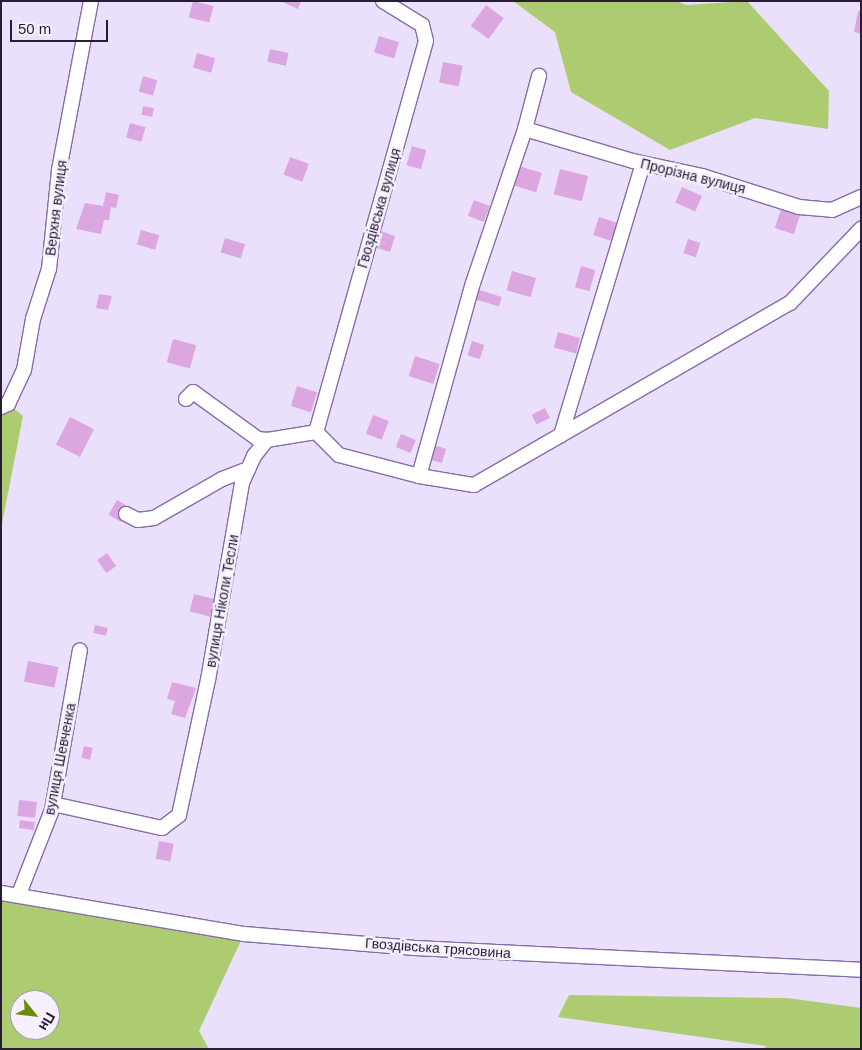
<!DOCTYPE html>
<html>
<head>
<meta charset="utf-8">
<style>
	body { margin:0 }
	#map { position:relative; width:862px; height:1050px; overflow:hidden; background:#ebe0fc; font-family:Helvetica,sans-serif }
	div>[style] { position:absolute }
	.green>* { inset:0; background:#adcb71 }
	.building>* { inset:0; background:#dca6e0; transform-origin:0 0 }
	.roads { filter:drop-shadow(1px 0 #876baa) drop-shadow(-1px 0 #876baa) drop-shadow(0 1px #876baa) drop-shadow(0 -1px #876baa) }
	.minor>* { height:14px; margin:-7px; padding:0 7px; transform-origin:7px; border-radius:7px; background:#fff }
	span { translate:-50% -50%; white-space:nowrap; text-align:center; line-height:1.15; -webkit-text-stroke:5px #f6f0fe; paint-order:stroke }
	.street-label { font-size:14px; color:#281d36 }
	.frame { position:absolute; inset:0; border:2px solid #281d36; pointer-events:none }
	.north { position:absolute; left:10px; top:990px; width:50px; height:50px; box-sizing:border-box; background:#f6f0fe; border:1px solid #a49cae; border-radius:50%; rotate:119deg; font-size:14px; font-weight:700; line-height:20px; text-align:center; color:#281d36 }
	.north::after { content:''; display:block; margin:auto; width:18px; height:22px; background:#6b8b0a; clip-path:polygon(50% 0,100% 100%,50% 72%,0 100%) }
	.scale { position:absolute; left:10px; top:20px; width:98px; height:22px; box-sizing:border-box; border:2px solid #281d36; border-top:0; padding-left:6px; font-size:15px; line-height:18px; white-space:nowrap; color:#281d36; -webkit-text-stroke:4px #f6f0fe; paint-order:stroke }
</style>
</head>
<body>
<div id="map">
	<div class="green">
		<i style="clip-path:polygon(513px 1px,677px 1px,686px 5px,747px 1px,829px 91px,828px 129px,755px 118px,670px 150px,571px 92px,555px 32px)"></i>
		<i style="clip-path:polygon(8px 404px,23px 416px,1px 529px,1px 407px)"></i>
		<i style="clip-path:polygon(evenodd,1px 893px,244px 934px,199px 1031px,209px 1049px,1px 1049px,1px 893px,20px 1000px,50px 1000px,50px 1030px,20px 1030px,20px 1000px)"></i>
		<i style="clip-path:polygon(569px 995px,787px 998px,861px 1008px,861px 1049px,764px 1049px,766px 1046px,558px 1017px)"></i>
	</div>
	<div class="building">
		<i style="left:193px;top:1px;width:21px;height:17px;rotate:14deg"></i>
		<i style="clip-path:polygon(280px 1px,301px 1px,298px 9px)"></i>
		<i style="left:486px;top:5px;width:22px;height:26px;rotate:36deg"></i>
		<i style="clip-path:polygon(858px 11px,861px 11px,861px 34px,854px 32px)"></i>
		<i style="left:379px;top:36px;width:21px;height:17px;rotate:17deg"></i>
		<i style="left:270px;top:49px;width:19px;height:13px;rotate:12deg"></i>
		<i style="left:197px;top:53px;width:19px;height:15px;rotate:16deg"></i>
		<i style="left:443px;top:62px;width:20px;height:21px;rotate:11deg"></i>
		<i style="left:143px;top:76px;width:15px;height:16px;rotate:16deg"></i>
		<i style="left:143px;top:106px;width:11px;height:9px;rotate:10deg"></i>
		<i style="left:130px;top:123px;width:16px;height:15px;rotate:15deg"></i>
		<i style="left:412px;top:146px;width:15px;height:20px;rotate:16deg"></i>
		<i style="left:290px;top:157px;width:20px;height:19px;rotate:20deg"></i>
		<i style="left:519px;top:166px;width:24px;height:20px;rotate:17deg"></i>
		<i style="left:560px;top:169px;width:29px;height:26px;rotate:14deg"></i>
		<i style="left:682px;top:187px;width:22px;height:17px;rotate:24deg"></i>
		<i style="clip-path:polygon(106px 192px,119px 195px,116px 208px,111px 207px,109px 220px,104px 220px,101px 234px,76px 229px,85px 203px,103px 206px)"></i>
		<i style="left:474px;top:200px;width:17px;height:17px;rotate:21deg"></i>
		<i style="left:781px;top:209px;width:20px;height:20px;rotate:18deg"></i>
		<i style="left:599px;top:217px;width:19px;height:19px;rotate:18deg"></i>
		<i style="left:141px;top:230px;width:19px;height:15px;rotate:16deg"></i>
		<i style="left:380px;top:231px;width:16px;height:17px;rotate:18deg"></i>
		<i style="left:225px;top:238px;width:21px;height:15px;rotate:17deg"></i>
		<i style="left:688px;top:239px;width:13px;height:15px;rotate:18deg"></i>
		<i style="left:581px;top:266px;width:15px;height:22px;rotate:16deg"></i>
		<i style="left:512px;top:271px;width:25px;height:20px;rotate:16deg"></i>
		<i style="left:476px;top:289px;width:27px;height:10px;rotate:17deg"></i>
		<i style="clip-path:polygon(99px 294px,112px 296px,108px 310px,96px 308px)"></i>
		<i style="left:558px;top:332px;width:23px;height:16px;rotate:15deg"></i>
		<i style="left:173px;top:339px;width:24px;height:24px;rotate:15deg"></i>
		<i style="left:472px;top:341px;width:13px;height:15px;rotate:18deg"></i>
		<i style="left:415px;top:356px;width:26px;height:21px;rotate:18deg"></i>
		<i style="left:297px;top:386px;width:21px;height:21px;rotate:17deg"></i>
		<i style="left:545px;top:408px;width:11px;height:15px;rotate:63deg"></i>
		<i style="left:373px;top:415px;width:17px;height:20px;rotate:21deg"></i>
		<i style="left:70px;top:417px;width:27px;height:31px;rotate:27deg"></i>
		<i style="left:401px;top:434px;width:16px;height:14px;rotate:22deg"></i>
		<i style="left:434px;top:445px;width:13px;height:15px;rotate:18deg"></i>
		<i style="left:117px;top:500px;width:14px;height:17px;rotate:30deg"></i>
		<i style="left:107px;top:553px;width:16px;height:12px;rotate:55deg"></i>
		<i style="left:194px;top:594px;width:25px;height:18px;rotate:14deg"></i>
		<i style="left:95px;top:625px;width:13px;height:8px;rotate:13deg"></i>
		<i style="left:28px;top:661px;width:31px;height:21px;rotate:11deg"></i>
		<i style="clip-path:polygon(172px 682px,196px 688px,185px 718px,171px 714px,175px 701px,167px 699px)"></i>
		<i style="left:84px;top:746px;width:9px;height:12px;rotate:13deg"></i>
		<i style="left:19px;top:800px;width:18px;height:16px;rotate:6deg"></i>
		<i style="left:20px;top:820px;width:15px;height:8px;rotate:8deg"></i>
		<i style="left:159px;top:841px;width:15px;height:18px;rotate:11deg"></i>
	</div>
	<div class="roads">
		<div class="minor">
			<i style="left:383px;top:1px;width:46px;rotate:31.6deg"></i>
			<i style="left:422px;top:25px;width:16px;rotate:76deg"></i>
			<i style="left:426px;top:41px;width:406px;rotate:105.7deg"></i>
			<i style="left:316px;top:432px;width:33px;rotate:45deg"></i>
			<i style="left:339px;top:455px;width:83px;rotate:14.7deg"></i>
			<i style="left:419px;top:476px;width:56px;rotate:9.3deg"></i>
			<i style="left:474px;top:485px;width:100px;rotate:-29.9deg"></i>
			<i style="left:561px;top:435px;width:283px;rotate:-73.2deg"></i>
			<i style="left:525px;top:129px;width:113px;rotate:16.5deg"></i>
			<i style="left:633px;top:161px;width:71px;rotate:12.3deg"></i>
			<i style="left:702px;top:176px;width:102px;rotate:17.7deg"></i>
			<i style="left:799px;top:207px;width:33px;rotate:5deg"></i>
			<i style="left:832px;top:210px;width:32px;rotate:-24deg"></i>
			<i style="left:186px;top:399px;width:10px;rotate:-45deg"></i>
			<i style="left:193px;top:392px;width:80px;rotate:35.9deg"></i>
			<i style="left:258px;top:439px;width:9px;rotate:6deg"></i>
			<i style="left:1px;top:407px;width:8px;rotate:-23deg"></i>
			<i style="left:8px;top:404px;width:38px;rotate:-65deg"></i>
			<i style="left:24px;top:370px;width:52px;rotate:-80deg"></i>
			<i style="left:33px;top:319px;width:52px;rotate:-72.3deg"></i>
			<i style="left:49px;top:269px;width:100px;rotate:-84.2deg"></i>
			<i style="left:59px;top:170px;width:172px;rotate:-79.3deg"></i>
			<i style="left:561px;top:435px;width:264px;rotate:-30deg"></i>
			<i style="left:790px;top:303px;width:103px;rotate:-46.2deg"></i>
			<i style="left:419px;top:476px;width:200px;rotate:-74.4deg"></i>
			<i style="left:473px;top:283px;width:163px;rotate:-71.3deg"></i>
			<i style="left:525px;top:129px;width:55px;rotate:-75.2deg"></i>
			<i style="left:126px;top:514px;width:13px;rotate:27deg"></i>
			<i style="left:138px;top:520px;width:16px;rotate:-7deg"></i>
			<i style="left:154px;top:518px;width:78px;rotate:-29.8deg"></i>
			<i style="left:222px;top:479px;width:28px;rotate:-21deg"></i>
			<i style="left:53px;top:804px;width:112px;rotate:12.4deg"></i>
			<i style="left:162px;top:828px;width:21px;rotate:-37deg"></i>
			<i style="left:179px;top:815px;width:138px;rotate:-77.9deg"></i>
			<i style="left:208px;top:680px;width:200px;rotate:-80.2deg"></i>
			<i style="left:242px;top:483px;width:30px;rotate:-66deg"></i>
			<i style="left:254px;top:456px;width:21px;rotate:-51deg"></i>
			<i style="left:267px;top:440px;width:50px;rotate:-9.3deg"></i>
			<i style="left:1px;top:893px;width:246px;rotate:9.6deg"></i>
			<i style="left:244px;top:934px;width:172px;rotate:4.7deg"></i>
			<i style="left:415px;top:948px;width:447px;rotate:2.8deg"></i>
			<i style="left:19px;top:894px;width:90px;rotate:-68.6deg"></i>
			<i style="left:52px;top:810px;width:162px;rotate:-80.1deg"></i>
		</div>
	</div>
	<div class="street-label">
		<span style="left:693px;top:176px;rotate:14deg">Прорізна вулиця</span>
		<span style="left:56px;top:208px;rotate:-83deg">Верхня вулиця</span>
		<span style="left:379px;top:208px;rotate:-74deg">Гвоздівська вулиця</span>
		<span style="left:222px;top:601px;rotate:-80deg">вулиця Ніколи Тесли</span>
		<span style="left:60px;top:759px;rotate:-79deg">вулиця Шевченка</span>
		<span style="left:438px;top:948px;rotate:4deg">Гвоздівська трясовина</span>
	</div>
	<div class="frame"></div>
	<div class="north">Пн</div>
	<div class="scale">50 m</div>
</div>
</body>
</html>
